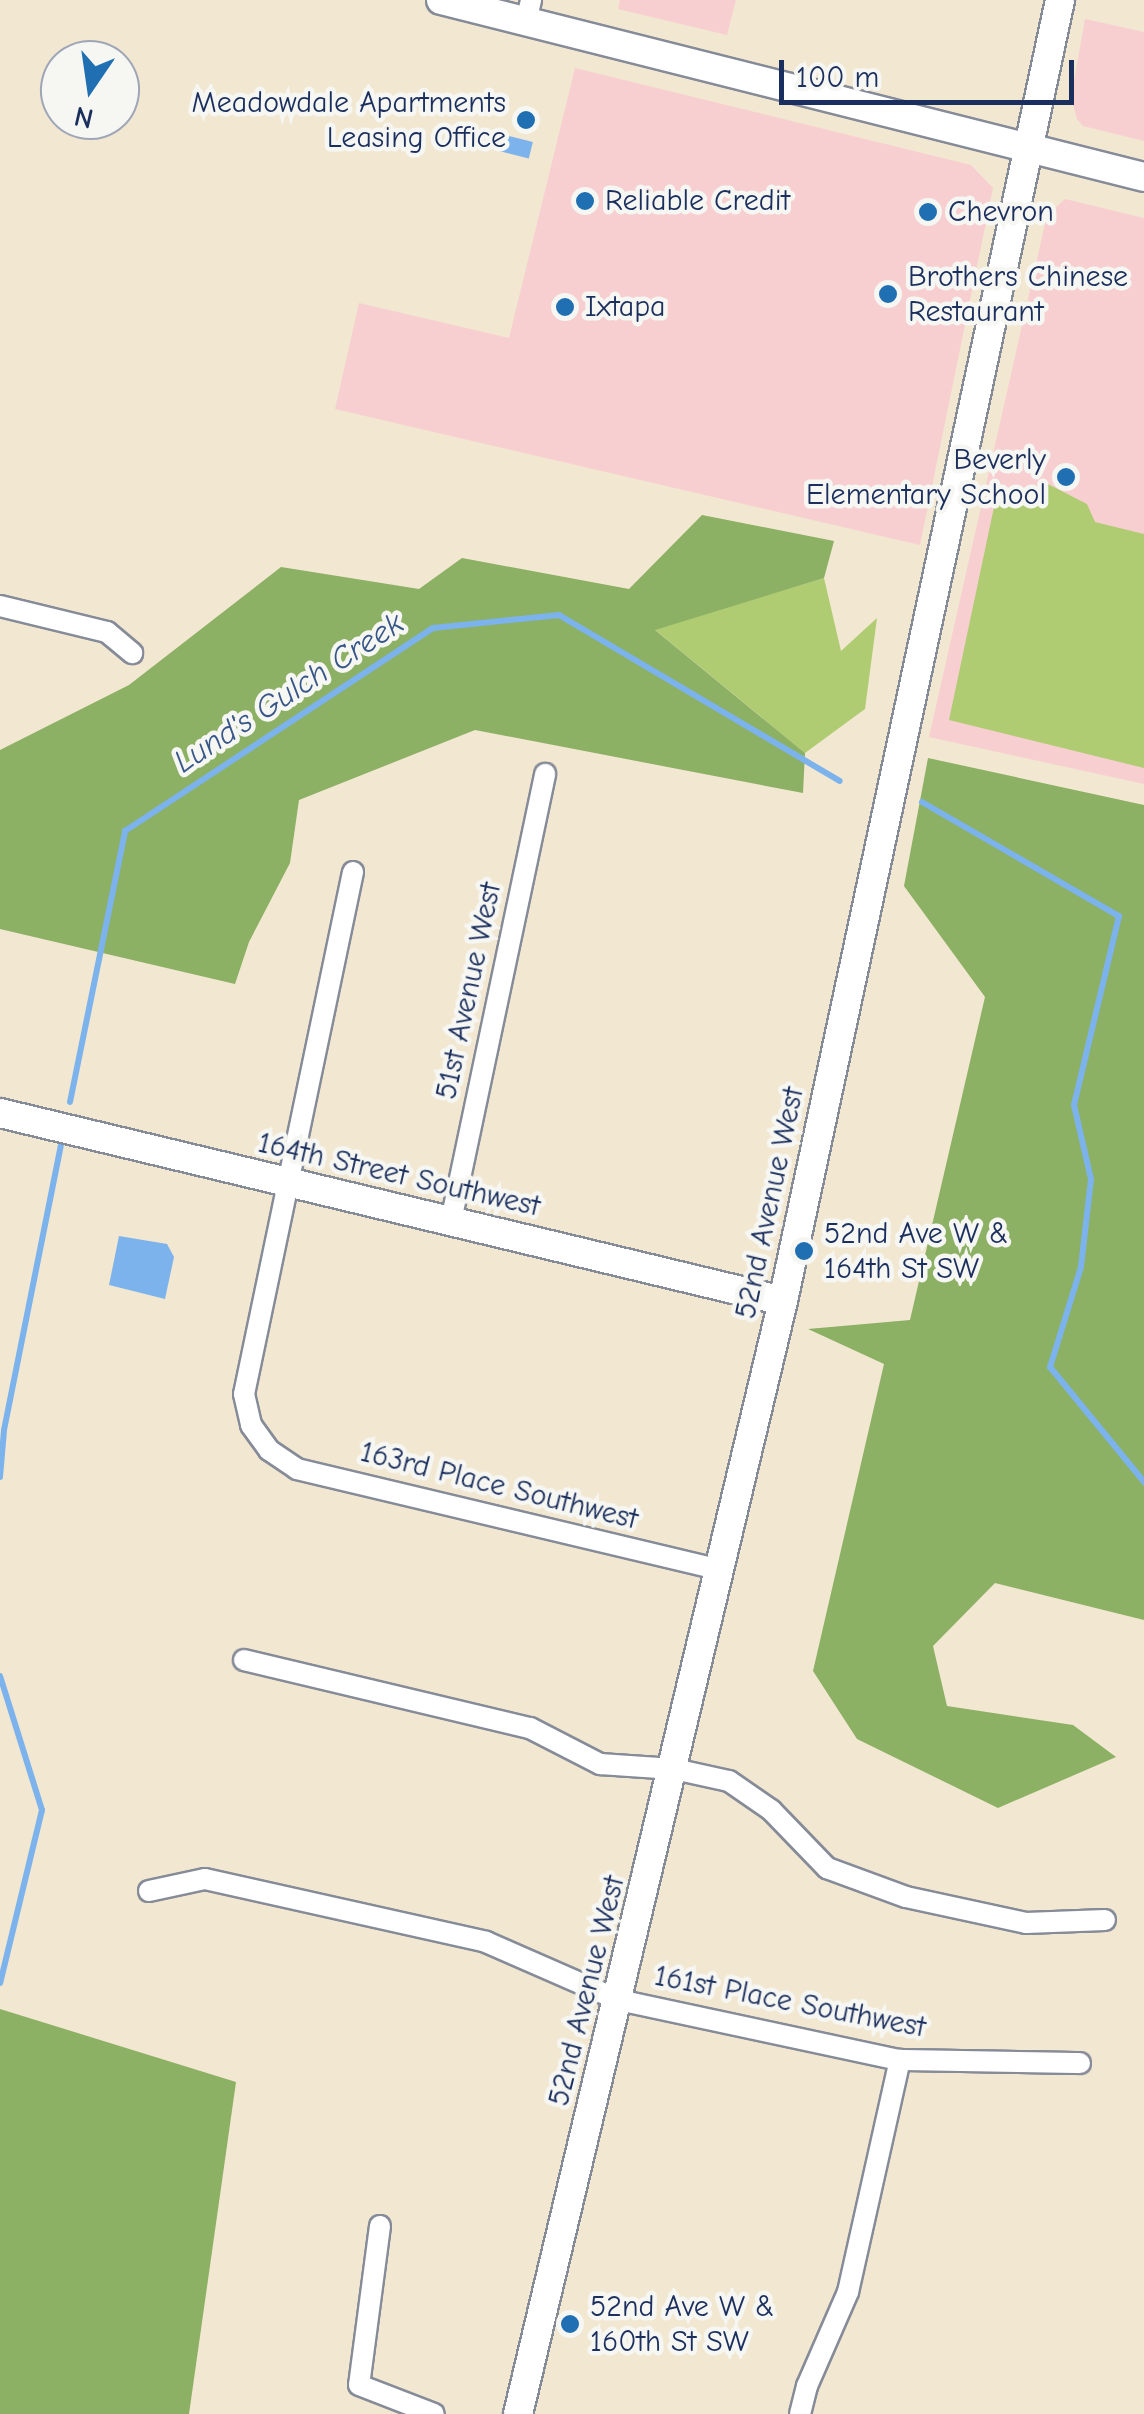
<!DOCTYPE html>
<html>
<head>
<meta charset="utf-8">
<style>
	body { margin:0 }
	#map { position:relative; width:1144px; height:2414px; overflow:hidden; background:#f2e7d1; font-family:"Comic Neue",sans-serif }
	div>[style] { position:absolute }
	.built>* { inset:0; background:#f7cfd0 }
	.green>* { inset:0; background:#b0cc72 }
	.forest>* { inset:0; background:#8cb064 }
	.water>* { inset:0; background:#7db3ec; transform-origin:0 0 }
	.stream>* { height:6px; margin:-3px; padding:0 3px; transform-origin:3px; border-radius:3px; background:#7db3ec }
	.roads { filter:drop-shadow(2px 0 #868b98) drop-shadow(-2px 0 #868b98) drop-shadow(0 2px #868b98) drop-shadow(0 -2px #868b98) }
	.street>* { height:20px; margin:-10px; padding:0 10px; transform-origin:10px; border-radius:10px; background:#fff }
	.secondary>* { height:28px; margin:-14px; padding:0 14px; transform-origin:14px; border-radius:14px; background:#fff }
	.dots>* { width:28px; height:28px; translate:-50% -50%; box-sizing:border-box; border:5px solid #f6f6f2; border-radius:50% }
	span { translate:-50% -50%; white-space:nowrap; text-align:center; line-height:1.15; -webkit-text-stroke:9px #f6f6f2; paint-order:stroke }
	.poi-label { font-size:30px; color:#1b2f5e }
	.right { translate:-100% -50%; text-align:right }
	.left { translate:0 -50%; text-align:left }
	.street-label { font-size:30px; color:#1b2f5e }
	.water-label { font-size:32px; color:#385789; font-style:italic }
	.north { position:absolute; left:40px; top:40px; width:100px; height:100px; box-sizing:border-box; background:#f6f6f2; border:2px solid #9ea6b7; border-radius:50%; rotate:193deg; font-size:28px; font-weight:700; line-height:40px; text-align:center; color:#1b2f5e }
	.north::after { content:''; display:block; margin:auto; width:35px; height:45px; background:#1f6fb2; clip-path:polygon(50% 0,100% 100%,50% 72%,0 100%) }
	.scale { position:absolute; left:779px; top:60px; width:295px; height:45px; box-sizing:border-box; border:5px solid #1b2f5e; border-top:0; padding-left:12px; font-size:30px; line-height:35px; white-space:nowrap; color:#1b2f5e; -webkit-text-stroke:8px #f6f6f2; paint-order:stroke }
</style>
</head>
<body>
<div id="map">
	<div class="built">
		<i style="clip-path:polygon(620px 0,736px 0,727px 35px,618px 9px)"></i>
		<i style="clip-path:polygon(1085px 19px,1144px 32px,1144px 141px,1083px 126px,1077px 119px,1071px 98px)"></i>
		<i style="clip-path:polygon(575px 68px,971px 165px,993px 188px,920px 545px,335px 409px,359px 303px,509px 338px)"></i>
		<i style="clip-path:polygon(1065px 199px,1144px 218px,1144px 784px,929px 737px,1047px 215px)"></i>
	</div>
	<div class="green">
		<i style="clip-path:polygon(1044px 482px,1087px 504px,1095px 522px,1144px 534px,1144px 768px,949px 720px,994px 507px)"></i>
		<i style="clip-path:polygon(824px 578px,841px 651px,877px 618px,865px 709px,805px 753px,654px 629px)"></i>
	</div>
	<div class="forest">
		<i style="clip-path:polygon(702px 515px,834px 541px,824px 578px,655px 630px,805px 753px,803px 793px,475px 730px,299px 800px,290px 863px,249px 942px,235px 984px,0 929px,0 750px,129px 685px,281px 567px,419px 589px,462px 558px,629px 589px)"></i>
		<i style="clip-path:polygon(928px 758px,1144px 805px,1144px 1620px,995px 1583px,933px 1646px,947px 1706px,1073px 1725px,1116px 1757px,998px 1808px,857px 1739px,813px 1671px,884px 1364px,808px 1329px,910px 1320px,985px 997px,904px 886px)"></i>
		<i style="clip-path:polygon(0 2009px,236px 2082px,189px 2414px,0 2414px)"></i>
	</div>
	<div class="water">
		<i style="left:497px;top:133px;width:37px;height:17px;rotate:14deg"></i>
		<i style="clip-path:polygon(119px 1236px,167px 1244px,174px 1257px,165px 1299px,109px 1285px)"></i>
	</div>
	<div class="stream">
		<i style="left:922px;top:802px;width:228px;rotate:30.1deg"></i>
		<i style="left:1119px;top:916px;width:194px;rotate:103.4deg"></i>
		<i style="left:1074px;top:1105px;width:76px;rotate:77.1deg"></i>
		<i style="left:1091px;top:1179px;width:89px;rotate:96.5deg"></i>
		<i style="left:1081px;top:1267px;width:105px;rotate:107.2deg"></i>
		<i style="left:1050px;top:1367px;width:149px;rotate:50.7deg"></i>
		<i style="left:70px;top:1102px;width:277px;rotate:-78.5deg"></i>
		<i style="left:125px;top:831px;width:369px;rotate:-33.4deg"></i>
		<i style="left:433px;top:628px;width:127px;rotate:-5.9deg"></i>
		<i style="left:559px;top:615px;width:326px;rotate:30.6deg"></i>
		<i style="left:0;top:1477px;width:47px;rotate:-85.1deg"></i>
		<i style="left:4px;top:1430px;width:290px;rotate:-78.7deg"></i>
		<i style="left:0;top:1676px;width:140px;rotate:72.6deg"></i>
		<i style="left:42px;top:1810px;width:178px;rotate:103.6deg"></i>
	</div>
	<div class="roads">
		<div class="street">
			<i style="left:526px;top:22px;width:23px;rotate:-77deg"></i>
			<i style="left:0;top:606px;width:110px;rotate:13.7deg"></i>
			<i style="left:107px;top:632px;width:33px;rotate:40deg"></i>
			<i style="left:353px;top:872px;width:533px;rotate:101.79deg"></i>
			<i style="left:244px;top:1394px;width:32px;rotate:77deg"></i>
			<i style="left:251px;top:1425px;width:31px;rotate:54deg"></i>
			<i style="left:269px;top:1450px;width:34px;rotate:34deg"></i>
			<i style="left:297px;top:1469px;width:435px;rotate:13.4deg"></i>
			<i style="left:451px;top:1221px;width:457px;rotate:-78.1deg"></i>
			<i style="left:244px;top:1660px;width:294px;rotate:13.4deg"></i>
			<i style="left:530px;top:1728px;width:79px;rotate:27.2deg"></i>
			<i style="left:600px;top:1764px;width:74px;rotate:3.9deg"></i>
			<i style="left:674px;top:1769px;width:56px;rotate:12.3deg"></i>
			<i style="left:729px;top:1781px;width:51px;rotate:34.6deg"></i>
			<i style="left:771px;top:1810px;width:81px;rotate:46deg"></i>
			<i style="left:827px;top:1868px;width:84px;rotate:20.2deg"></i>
			<i style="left:906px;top:1897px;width:123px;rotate:12.2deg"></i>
			<i style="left:1026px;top:1923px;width:79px;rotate:-2.2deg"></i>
			<i style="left:149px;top:1891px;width:57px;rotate:-12.1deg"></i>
			<i style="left:205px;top:1879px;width:288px;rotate:12.6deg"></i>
			<i style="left:486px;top:1942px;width:145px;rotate:23.6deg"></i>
			<i style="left:619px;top:2000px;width:287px;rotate:12.1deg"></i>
			<i style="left:900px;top:2060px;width:180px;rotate:1deg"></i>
			<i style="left:380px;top:2226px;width:160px;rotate:97.5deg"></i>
			<i style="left:359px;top:2385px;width:80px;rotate:21.1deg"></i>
			<i style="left:800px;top:2414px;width:29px;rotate:-76deg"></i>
			<i style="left:807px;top:2386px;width:103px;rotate:-66.4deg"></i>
			<i style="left:848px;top:2292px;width:238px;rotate:-77.4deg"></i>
		</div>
		<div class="secondary">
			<i style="left:441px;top:0;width:725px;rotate:14.13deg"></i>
			<i style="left:0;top:1113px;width:805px;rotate:13.5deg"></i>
			<i style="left:518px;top:2414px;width:1144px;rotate:-76.61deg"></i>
			<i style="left:783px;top:1301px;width:1330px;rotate:-77.98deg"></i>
		</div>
	</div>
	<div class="dots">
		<i style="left:526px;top:120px;background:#1f6fb2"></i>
		<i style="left:585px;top:201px;background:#1f6fb2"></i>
		<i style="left:928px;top:212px;background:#1f6fb2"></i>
		<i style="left:888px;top:294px;background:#1f6fb2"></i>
		<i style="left:565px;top:307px;background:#1f6fb2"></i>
		<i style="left:1066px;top:477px;background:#1f6fb2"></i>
		<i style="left:804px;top:1251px;background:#1f6fb2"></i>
		<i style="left:570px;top:2324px;background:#1f6fb2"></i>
	</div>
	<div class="poi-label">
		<span class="right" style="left:506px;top:120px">Meadowdale Apartments<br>Leasing Office</span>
		<span class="left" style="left:605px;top:201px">Reliable Credit</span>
		<span class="left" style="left:948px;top:212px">Chevron</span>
		<span class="left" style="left:908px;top:294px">Brothers Chinese<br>Restaurant</span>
		<span class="left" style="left:585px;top:307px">Ixtapa</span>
		<span class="right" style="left:1046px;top:477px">Beverly<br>Elementary School</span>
		<span class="left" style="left:824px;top:1251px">52nd Ave W &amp;<br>164th St SW</span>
		<span class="left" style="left:590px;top:2324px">52nd Ave W &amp;<br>160th St SW</span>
	</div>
	<div class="street-label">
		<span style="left:469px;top:991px;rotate:-78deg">51st Avenue West</span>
		<span style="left:399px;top:1175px;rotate:13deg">164th Street Southwest</span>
		<span style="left:770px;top:1203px;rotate:-78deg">52nd Avenue West</span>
		<span style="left:499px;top:1486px;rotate:14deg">163rd Place Southwest</span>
		<span style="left:587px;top:1991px;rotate:-76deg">52nd Avenue West</span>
		<span style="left:790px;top:2002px;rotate:11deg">161st Place Southwest</span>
	</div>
	<div class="water-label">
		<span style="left:289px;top:693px;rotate:-33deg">Lund's Gulch Creek</span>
	</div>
	<div class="north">N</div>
	<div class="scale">100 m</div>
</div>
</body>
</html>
